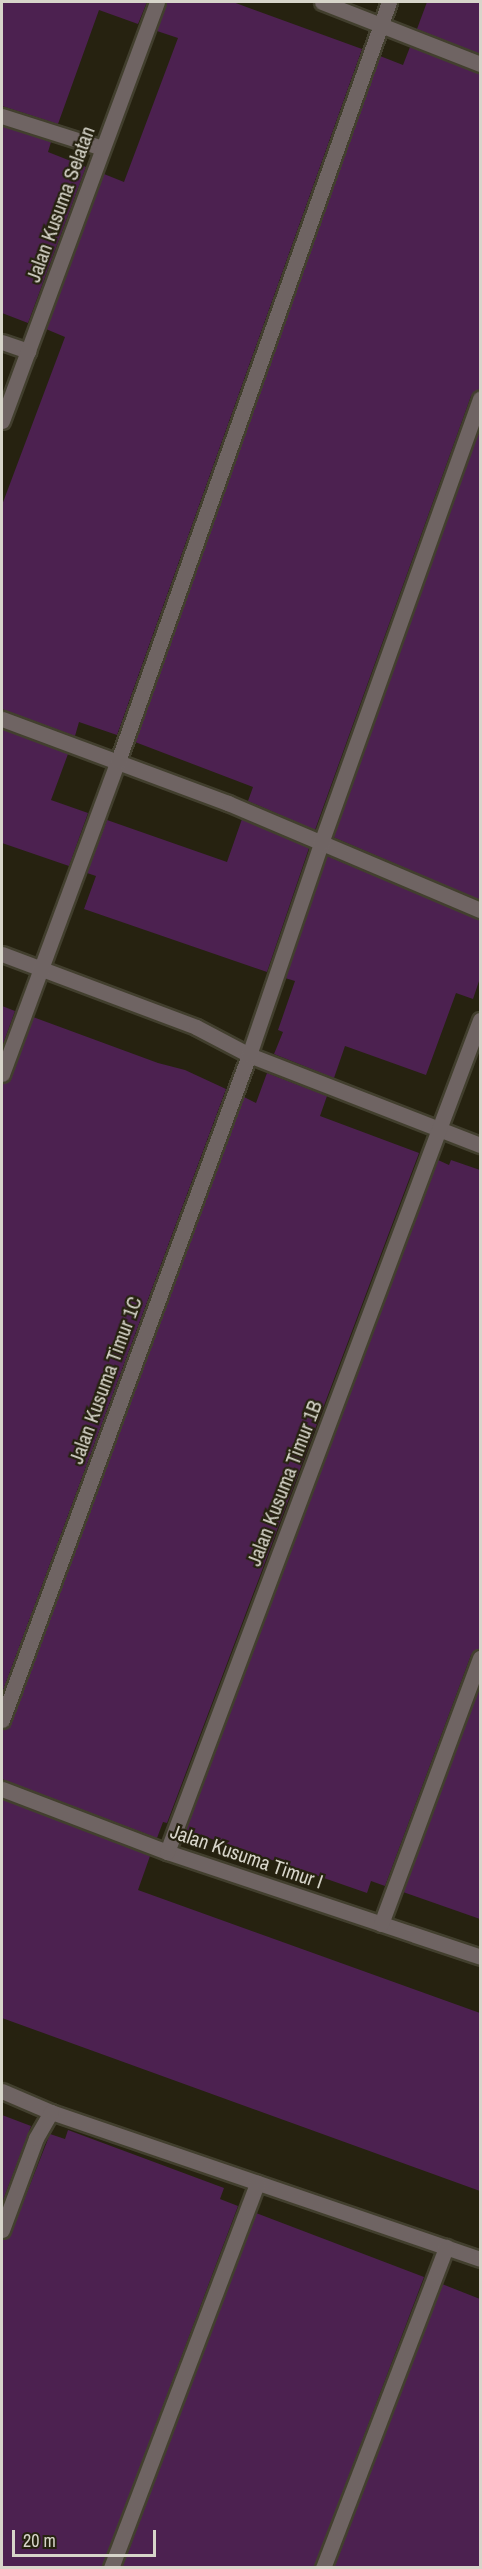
<!DOCTYPE html>
<html>
<head>
<meta charset="utf-8">
<style>
	body { margin:0 }
	#map { position:relative; width:482px; height:2569px; overflow:hidden; background:#262210; font-family:"Archivo Narrow",sans-serif }
	div>[style] { position:absolute }
	.building>* { inset:0; background:#4c2150 }
	.roads { filter:drop-shadow(2px 0 #423f2e) drop-shadow(-2px 0 #423f2e) drop-shadow(0 2px #423f2e) drop-shadow(0 -2px #423f2e) }
	.minor>* { height:15px; margin:-7.5px; padding:0 7.5px; transform-origin:7.5px; border-radius:7.5px; background:#6f6463 }
	span { translate:-50% -50%; white-space:nowrap; text-align:center; line-height:1.15; -webkit-text-stroke:4.5px #262210; paint-order:stroke }
	.street-label { font-size:20px; color:#d7d5ca }
	.frame { position:absolute; inset:0; border:3px solid #d7d5ca; pointer-events:none }
	.scale { position:absolute; left:12px; top:2530px; width:144px; height:27px; box-sizing:border-box; border:3px solid #d7d5ca; border-top:0; padding-left:8px; font-size:18px; line-height:21px; white-space:nowrap; color:#d7d5ca; -webkit-text-stroke:4px #262210; paint-order:stroke }
</style>
</head>
<body>
<div id="map">
	<div class="building">
		<i style="clip-path:polygon(2px 2px,147px 2px,138px 24px,99px 10px,58px 124px,2px 106px)"></i>
		<i style="clip-path:polygon(167px 2px,233px 2px,362px 49px,117px 735px,79px 722px,75px 736px,2px 709px,2px 505px,65px 337px,46px 329px,104px 174px,124px 182px,178px 38px,157px 31px)"></i>
		<i style="clip-path:polygon(427px 2px,480px 2px,480px 54px,417px 29px)"></i>
		<i style="clip-path:polygon(410px 47px,480px 74px,480px 390px,471px 396px,315px 830px,248px 801px,253px 787px,135px 742px,380px 56px,403px 65px)"></i>
		<i style="clip-path:polygon(2px 126px,51px 142px,48px 152px,86px 167px,28px 323px,2px 313px)"></i>
		<i style="clip-path:polygon(480px 427px,480px 900px,333px 837px)"></i>
		<i style="clip-path:polygon(2px 729px,68px 754px,51px 800px,88px 813px,69px 866px,2px 843px)"></i>
		<i style="clip-path:polygon(242px 819px,309px 848px,267px 972px,84px 909px,96px 876px,87px 873px,107px 820px,227px 862px)"></i>
		<i style="clip-path:polygon(327px 856px,480px 920px,480px 978px,473px 999px,456px 993px,426px 1075px,345px 1046px,334px 1078px,274px 1054px,283px 1032px,278px 1030px,295px 981px,285px 978px)"></i>
		<i style="clip-path:polygon(2px 1006px,15px 1011px,2px 1047px)"></i>
		<i style="clip-path:polygon(33px 1017px,158px 1063px,185px 1070px,226px 1089px,2px 1693px,2px 1083px,11px 1077px)"></i>
		<i style="clip-path:polygon(267px 1073px,327px 1096px,320px 1116px,419px 1153px,167px 1823px,163px 1822px,157px 1838px,2px 1779px,2px 1729px,11px 1723px,244px 1097px,256px 1103px)"></i>
		<i style="clip-path:polygon(438px 1160px,449px 1165px,451px 1160px,480px 1170px,480px 1649px,471px 1655px,385px 1886px,371px 1881px,367px 1893px,186px 1830px)"></i>
		<i style="clip-path:polygon(480px 1685px,480px 1919px,403px 1892px)"></i>
		<i style="clip-path:polygon(2px 1799px,150px 1856px,138px 1890px,480px 2013px,480px 2191px,2px 2018px)"></i>
		<i style="clip-path:polygon(2px 2115px,31px 2126px,2px 2203px)"></i>
		<i style="clip-path:polygon(68px 2130px,224px 2188px,220px 2199px,238px 2206px,102px 2568px,2px 2568px,2px 2239px,11px 2233px,50px 2134px,65px 2139px)"></i>
		<i style="clip-path:polygon(256px 2213px,424px 2277px,314px 2568px,122px 2568px)"></i>
		<i style="clip-path:polygon(442px 2284px,480px 2299px,480px 2568px,334px 2568px)"></i>
	</div>
	<div class="roads">
		<div class="minor">
			<i style="left:322px;top:2px;width:170px;rotate:21.4deg"></i>
			<i style="left:2px;top:116px;width:105px;rotate:17.7deg"></i>
			<i style="left:2px;top:342px;width:28px;rotate:19deg"></i>
			<i style="left:2px;top:421px;width:447px;rotate:-69.7deg"></i>
			<i style="left:2px;top:719px;width:241px;rotate:20.4deg"></i>
			<i style="left:228px;top:803px;width:274px;rotate:23deg"></i>
			<i style="left:2px;top:954px;width:207px;rotate:20.6deg"></i>
			<i style="left:196px;top:1027px;width:60px;rotate:27.8deg"></i>
			<i style="left:249px;top:1055px;width:248px;rotate:21.3deg"></i>
			<i style="left:2px;top:1074px;width:334px;rotate:-69.7deg"></i>
			<i style="left:118px;top:761px;width:806px;rotate:-70.35deg"></i>
			<i style="left:2px;top:1720px;width:709px;rotate:-69.62deg"></i>
			<i style="left:249px;top:1055px;width:224px;rotate:-71.2deg"></i>
			<i style="left:321px;top:843px;width:472px;rotate:-70.3deg"></i>
			<i style="left:2px;top:1789px;width:177px;rotate:20.9deg"></i>
			<i style="left:167px;top:1852px;width:330px;rotate:18.5deg"></i>
			<i style="left:167px;top:1852px;width:889px;rotate:-69.38deg"></i>
			<i style="left:381px;top:1924px;width:284px;rotate:-69.6deg"></i>
			<i style="left:2px;top:2091px;width:53px;rotate:23.2deg"></i>
			<i style="left:51px;top:2112px;width:453px;rotate:18.9deg"></i>
			<i style="left:2px;top:2230px;width:98px;rotate:-69.7deg"></i>
			<i style="left:36px;top:2138px;width:30px;rotate:-60deg"></i>
			<i style="left:111px;top:2568px;width:412px;rotate:-69.2deg"></i>
			<i style="left:323px;top:2568px;width:344px;rotate:-69deg"></i>
		</div>
	</div>
	<div class="street-label">
		<span style="left:60px;top:204px;rotate:-70deg">Jalan Kusuma Selatan</span>
		<span style="left:105px;top:1380px;rotate:-70deg">Jalan Kusuma Timur 1C</span>
		<span style="left:284px;top:1483px;rotate:-69deg">Jalan Kusuma Timur 1B</span>
		<span style="left:247px;top:1856px;rotate:19deg">Jalan Kusuma Timur I</span>
	</div>
	<div class="frame"></div>
	<div class="scale">20 m</div>
</div>
</body>
</html>
